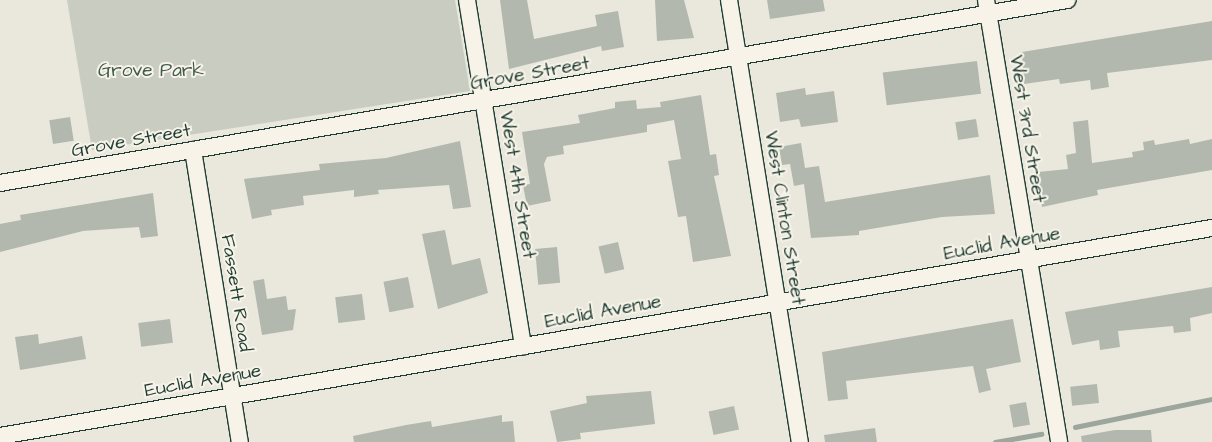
<!DOCTYPE html>
<html>
<head>
<meta charset="utf-8">
<style>
	body { margin:0 }
	#map { position:relative; width:1212px; height:442px; overflow:hidden; background:#eae8dd; font-family:"Architects Daughter",sans-serif }
	div>[style] { position:absolute }
	.green>* { inset:0; background:#c8ccc1 }
	.stream>* { height:4.5px; margin:-2.25px; padding:0 2.25px; transform-origin:2.25px; border-radius:2.25px; background:#9ca69c }
	.building>* { inset:0; background:#b2b8ae; transform-origin:0 0 }
	.roads { filter:drop-shadow(1px 0 #1f3d34) drop-shadow(-1px 0 #1f3d34) drop-shadow(0 1px #1f3d34) drop-shadow(0 -1px #1f3d34) }
	.street>* { height:16px; margin:-8px; padding:0 8px; transform-origin:8px; border-radius:8px; background:#f7f3e8 }
	span { translate:-50% -50%; white-space:nowrap; text-align:center; line-height:1.15; -webkit-text-stroke:4px #f7f3e8; paint-order:stroke }
	.park-label { font-size:19px; color:#415a50 }
	.street-label { font-size:19px; color:#1f3d34 }
</style>
</head>
<body>
<div id="map">
	<div class="green">
		<i style="clip-path:polygon(67px 0,455px 0,470px 91px,92px 150px)"></i>
	</div>
	<div class="stream">
		<i style="left:1075px;top:427px;width:140px;rotate:-11.6deg"></i>
		<i style="left:995px;top:442px;width:47px;rotate:-9.9deg"></i>
	</div>
	<div class="building">
		<i style="clip-path:polygon(500px 0,527px 0,534px 39px,597px 26px,595px 15px,618px 11px,624px 47px,602px 51px,601px 46px,509px 69px)"></i>
		<i style="clip-path:polygon(655px 0,684px 0,694px 38px,657px 41px)"></i>
		<i style="clip-path:polygon(767px 0,823px 0,825px 11px,770px 19px)"></i>
		<i style="clip-path:polygon(1212px 21px,1212px 60px,1107px 73px,1109px 87px,1091px 90px,1090px 80px,1060px 84px,1059px 79px,1024px 84px,1022px 52px)"></i>
		<i style="left:977px;top:61px;width:33px;height:95px;rotate:83deg"></i>
		<i style="clip-path:polygon(805px 88px,806px 95px,834px 91px,838px 122px,801px 127px,799px 119px,780px 122px,776px 93px)"></i>
		<i style="clip-path:polygon(701px 95px,710px 155px,716px 154px,719px 175px,714px 176px,731px 256px,693px 262px,686px 216px,678px 217px,668px 161px,681px 159px,674px 120px,647px 125px,647px 132px,563px 146px,564px 154px,547px 157px,544px 164px,551px 201px,527px 206px,523px 185px,530px 184px,522px 132px,580px 123px,578px 115px,615px 108px,615px 102px,636px 100px,637px 109px,661px 107px,660px 102px)"></i>
		<i style="left:70px;top:117px;width:24px;height:21px;rotate:81deg"></i>
		<i style="left:976px;top:119px;width:18px;height:21px;rotate:81deg"></i>
		<i style="clip-path:polygon(1088px 120px,1092px 163px,1133px 157px,1132px 152px,1144px 150px,1143px 142px,1154px 140px,1155px 145px,1189px 139px,1190px 144px,1212px 139px,1212px 170px,1097px 190px,1098px 195px,1042px 207px,1038px 172px,1068px 169px,1066px 155px,1076px 153px,1073px 122px)"></i>
		<i style="clip-path:polygon(460px 141px,471px 207px,453px 209px,449px 185px,378px 190px,379px 194px,354px 197px,354px 190px,303px 196px,304px 205px,271px 210px,272px 215px,252px 219px,244px 179px,320px 170px,319px 164px,386px 158px)"></i>
		<i style="clip-path:polygon(801px 143px,805px 168px,819px 166px,825px 202px,990px 175px,995px 214px,942px 217px,859px 231px,859px 235px,811px 238px,804px 184px,794px 186px,790px 164px,782px 165px,779px 147px)"></i>
		<i style="clip-path:polygon(153px 193px,158px 236px,141px 238px,139px 227px,83px 231px,0 252px,0 224px,21px 220px,20px 215px)"></i>
		<i style="clip-path:polygon(445px 230px,452px 265px,480px 258px,488px 293px,438px 309px,422px 234px)"></i>
		<i style="left:618px;top:242px;width:28px;height:20px;rotate:77deg"></i>
		<i style="left:557px;top:247px;width:36px;height:22px;rotate:85deg"></i>
		<i style="left:408px;top:277px;width:31px;height:25px;rotate:79deg"></i>
		<i style="clip-path:polygon(264px 279px,267px 299px,286px 296px,288px 310px,296px 309px,293px 330px,262px 335px,253px 281px)"></i>
		<i style="clip-path:polygon(1212px 287px,1212px 313px,1190px 318px,1191px 331px,1174px 333px,1173px 326px,1118px 331px,1120px 347px,1100px 350px,1099px 340px,1072px 345px,1065px 312px)"></i>
		<i style="left:362px;top:294px;width:26px;height:27px;rotate:83deg"></i>
		<i style="left:170px;top:319px;width:24px;height:32px;rotate:83deg"></i>
		<i style="clip-path:polygon(1013px 319px,1021px 362px,986px 369px,991px 390px,979px 393px,973px 366px,846px 381px,848px 399px,828px 401px,822px 352px)"></i>
		<i style="clip-path:polygon(38px 334px,39px 344px,82px 336px,86px 359px,20px 370px,15px 337px)"></i>
		<i style="left:1097px;top:384px;width:19px;height:27px;rotate:84deg"></i>
		<i style="clip-path:polygon(651px 391px,655px 424px,580px 433px,581px 439px,557px 442px,550px 411px,587px 403px,586px 396px)"></i>
		<i style="left:1026px;top:402px;width:23px;height:17px;rotate:80deg"></i>
		<i style="left:734px;top:406px;width:24px;height:26px;rotate:78deg"></i>
		<i style="clip-path:polygon(502px 415px,502px 422px,513px 421px,515px 442px,354px 442px,353px 436px,406px 425px,431px 421px,432px 427px)"></i>
		<i style="clip-path:polygon(875px 428px,877px 442px,825px 442px,824px 435px)"></i>
		<i style="clip-path:polygon(1115px 430px,1151px 430px,1152px 442px,1082px 442px,1081px 436px)"></i>
	</div>
	<div class="roads">
		<div class="street">
			<i style="left:467px;top:0;width:351px;rotate:80.8deg"></i>
			<i style="left:729px;top:0;width:448px;rotate:80.9deg"></i>
			<i style="left:986px;top:0;width:448px;rotate:80.6deg"></i>
			<i style="left:193px;top:150px;width:296px;rotate:80.9deg"></i>
			<i style="left:0;top:183px;width:1083px;rotate:-9.73deg"></i>
			<i style="left:0;top:436px;width:1230px;rotate:-9.74deg"></i>
		</div>
	</div>
	<div class="park-label">
		<span style="left:151px;top:71px">Grove Park</span>
	</div>
	<div class="street-label">
		<span style="left:530px;top:74px;rotate:-10deg">Grove Street</span>
		<span style="left:1027px;top:129px;rotate:81deg">West 3rd Street</span>
		<span style="left:131px;top:141px;rotate:-10deg">Grove Street</span>
		<span style="left:517px;top:185px;rotate:81deg">West 4th Street</span>
		<span style="left:784px;top:218px;rotate:81deg">West Clinton Street</span>
		<span style="left:1002px;top:244px;rotate:-10deg">Euclid Avenue</span>
		<span style="left:236px;top:293px;rotate:81deg">Fassett Road</span>
		<span style="left:603px;top:312px;rotate:-10deg">Euclid Avenue</span>
		<span style="left:203px;top:381px;rotate:-10deg">Euclid Avenue</span>
	</div>
</div>
</body>
</html>
